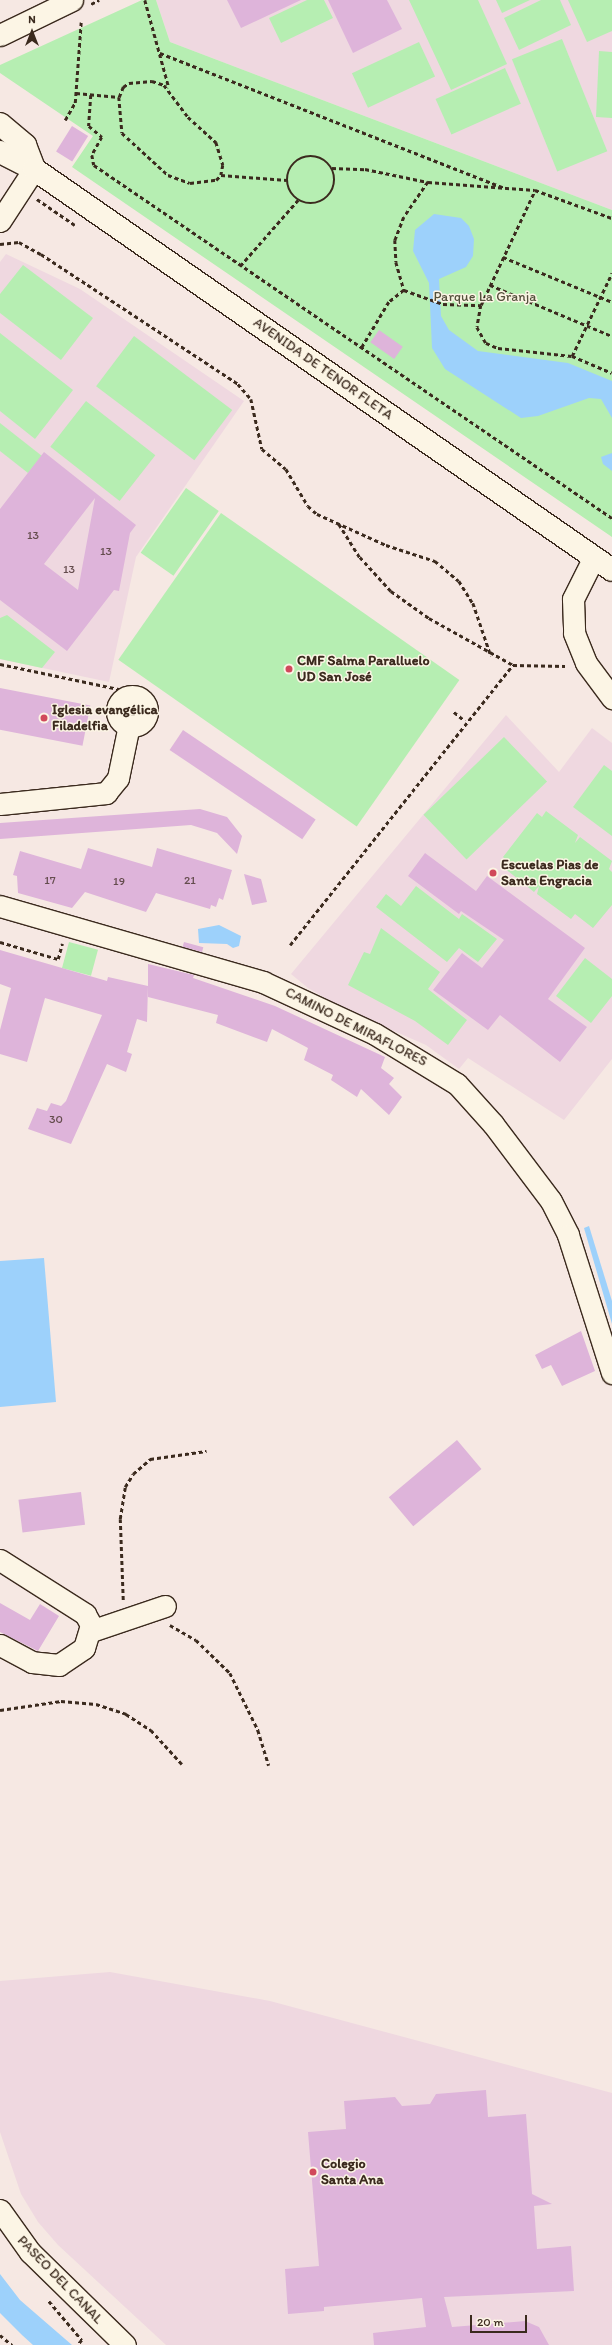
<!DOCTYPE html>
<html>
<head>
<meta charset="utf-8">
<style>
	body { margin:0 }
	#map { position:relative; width:612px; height:2345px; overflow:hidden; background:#f6e8e3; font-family:Itim,sans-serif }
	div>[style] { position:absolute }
	.built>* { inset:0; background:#efd8e0 }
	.green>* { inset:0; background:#b6eeb2; transform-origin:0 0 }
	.water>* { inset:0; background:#9dd1fb }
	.building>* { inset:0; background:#deb4da; transform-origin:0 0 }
	.path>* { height:2.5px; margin-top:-1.25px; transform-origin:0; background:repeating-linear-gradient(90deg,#3b2a1e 0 4px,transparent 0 7px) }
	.path>.ring { margin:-1.25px; padding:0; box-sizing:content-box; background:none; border:2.5px solid #3b2a1e; border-radius:50% }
	.roads { filter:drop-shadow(1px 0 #3b2a1e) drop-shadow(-1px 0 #3b2a1e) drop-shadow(0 1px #3b2a1e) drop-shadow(0 -1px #3b2a1e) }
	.street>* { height:21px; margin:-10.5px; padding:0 10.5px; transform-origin:10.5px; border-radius:10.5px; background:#fcf5e5 }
	.street>.ring { margin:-10.5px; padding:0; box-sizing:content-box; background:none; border:21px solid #fcf5e5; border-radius:50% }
	.secondary>* { height:22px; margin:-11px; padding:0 11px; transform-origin:11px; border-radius:11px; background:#fcf5e5 }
	.dots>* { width:11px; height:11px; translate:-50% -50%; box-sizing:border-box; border:2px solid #fcf5e5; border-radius:50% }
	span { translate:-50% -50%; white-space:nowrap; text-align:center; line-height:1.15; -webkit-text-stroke:3px #fcf5e5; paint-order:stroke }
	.number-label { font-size:12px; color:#644c4d }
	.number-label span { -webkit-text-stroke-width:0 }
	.park-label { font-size:14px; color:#54513c }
	.street-label { font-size:14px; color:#3b2a1e }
	.poi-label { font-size:14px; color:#3b2a1e; font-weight:700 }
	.left { translate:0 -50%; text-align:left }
	.north { position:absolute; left:12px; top:12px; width:40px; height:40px; -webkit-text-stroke:3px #fcf5e5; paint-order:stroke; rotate:0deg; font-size:11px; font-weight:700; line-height:16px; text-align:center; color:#3b2a1e }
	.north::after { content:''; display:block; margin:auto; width:14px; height:18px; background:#3b2a1e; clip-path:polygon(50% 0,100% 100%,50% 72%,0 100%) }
	.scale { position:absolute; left:470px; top:2315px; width:57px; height:18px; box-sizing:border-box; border:2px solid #3b2a1e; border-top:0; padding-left:5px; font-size:12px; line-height:14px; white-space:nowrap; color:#3b2a1e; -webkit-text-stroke:3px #fcf5e5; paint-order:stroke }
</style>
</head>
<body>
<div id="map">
	<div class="built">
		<i style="clip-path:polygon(156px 0,612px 0,612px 210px,170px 42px)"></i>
		<i style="clip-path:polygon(6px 254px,80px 289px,244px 401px,136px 557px,109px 682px,0 659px,0 262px)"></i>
		<i style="clip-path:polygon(506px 715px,559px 772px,592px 728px,612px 743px,612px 1059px,564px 1120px,468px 1058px,459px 1069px,426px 1045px,348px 1011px,308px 988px,291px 974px)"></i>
		<i style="clip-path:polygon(110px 1972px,270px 2001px,612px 2093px,612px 2345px,166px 2345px,58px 2245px,38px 2222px,21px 2194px,0 2132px,0 1981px)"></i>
	</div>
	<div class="green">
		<i style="clip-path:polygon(142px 0,156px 0,170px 42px,612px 210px,612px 537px,72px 167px,93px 136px,0 73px,0 65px)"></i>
		<i style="clip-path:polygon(307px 0,324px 0,333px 18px,281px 43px,269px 18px)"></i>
		<i style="clip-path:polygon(409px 0,478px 0,507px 64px,451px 90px)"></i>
		<i style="clip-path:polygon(496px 0,530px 0,502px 13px)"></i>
		<i style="clip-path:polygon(541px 0,560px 0,571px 25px,519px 50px,504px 18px)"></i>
		<i style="clip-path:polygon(568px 0,612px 0,612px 31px,587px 42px)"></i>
		<i style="left:562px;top:39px;width:121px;height:54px;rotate:68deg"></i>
		<i style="left:419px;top:42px;width:38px;height:74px;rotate:65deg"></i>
		<i style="clip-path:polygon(599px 51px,612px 52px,612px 118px,596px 117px)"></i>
		<i style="left:505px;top:68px;width:39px;height:76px;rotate:66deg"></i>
		<i style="clip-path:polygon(23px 265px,93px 318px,61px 360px,0 313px,0 294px)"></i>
		<i style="clip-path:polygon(0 333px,73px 390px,35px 439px,0 411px)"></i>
		<i style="left:134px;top:336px;width:123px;height:63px;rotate:37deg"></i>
		<i style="left:86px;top:401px;width:88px;height:58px;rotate:38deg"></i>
		<i style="clip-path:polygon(0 423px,42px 456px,28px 473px,0 451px)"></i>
		<i style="left:186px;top:488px;width:40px;height:79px;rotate:35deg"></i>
		<i style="left:221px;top:513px;width:291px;height:179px;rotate:35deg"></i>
		<i style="clip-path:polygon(7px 615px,55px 652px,42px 668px,0 659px,0 618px)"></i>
		<i style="left:504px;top:737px;width:62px;height:112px;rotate:46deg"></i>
		<i style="clip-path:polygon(604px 765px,612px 771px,612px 836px,573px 807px)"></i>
		<i style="clip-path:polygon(546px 811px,578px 835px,575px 843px,580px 837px,612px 861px,609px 869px,612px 872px,612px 905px,593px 928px,575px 914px,571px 919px,537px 894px,539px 886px,534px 892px,503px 867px,507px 861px,503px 857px,537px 813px,542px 817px)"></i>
		<i style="clip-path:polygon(416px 886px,459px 919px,462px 914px,497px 939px,478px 962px,459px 948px,447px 962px,376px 907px,386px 894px,401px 906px)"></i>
		<i style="clip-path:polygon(381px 928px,440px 972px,428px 989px,467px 1020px,448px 1045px,415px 1021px,348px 985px,364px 952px,370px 954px)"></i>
		<i style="left:69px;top:942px;width:30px;height:27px;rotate:15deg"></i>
		<i style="clip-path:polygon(585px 958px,612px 979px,612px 996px,591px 1023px,556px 996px)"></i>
	</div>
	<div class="water">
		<i style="clip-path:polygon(434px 214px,461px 218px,469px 226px,474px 239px,473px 256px,466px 267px,439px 279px,441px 316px,449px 330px,478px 351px,568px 363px,612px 381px,612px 418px,601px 399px,589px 398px,538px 416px,521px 418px,445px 369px,432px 348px,429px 283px,413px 251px,415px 230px)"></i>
		<i style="clip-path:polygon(612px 453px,612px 471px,603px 464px,601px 457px)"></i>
		<i style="clip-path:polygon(219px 925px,241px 936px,239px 946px,233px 948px,227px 944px,199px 943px,198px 929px)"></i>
		<i style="clip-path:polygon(589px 1226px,612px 1301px,612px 1324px,584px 1228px)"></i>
		<i style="clip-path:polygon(44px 1258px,56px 1402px,0 1407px,0 1261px)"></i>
		<i style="clip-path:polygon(0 2274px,20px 2300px,72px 2345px,33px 2345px,22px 2335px,0 2313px)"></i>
	</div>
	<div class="building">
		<i style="clip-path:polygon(227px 0,301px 0,241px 28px)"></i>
		<i style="clip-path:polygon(328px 0,387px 0,402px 29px,353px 53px)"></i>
		<i style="left:72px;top:126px;width:19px;height:30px;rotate:32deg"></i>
		<i style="left:379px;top:330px;width:29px;height:15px;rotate:35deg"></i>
		<i style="clip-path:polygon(evenodd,44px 452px,136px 525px,130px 533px,119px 591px,114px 590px,67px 651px,0 600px,0 509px,44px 452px,95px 498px,78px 590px,44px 564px,95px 498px)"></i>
		<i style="left:0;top:688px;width:92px;height:41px;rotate:11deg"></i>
		<i style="left:183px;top:730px;width:160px;height:24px;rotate:34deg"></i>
		<i style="clip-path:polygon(200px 809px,227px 817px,242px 836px,237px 854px,217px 833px,191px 825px,0 839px,0 823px)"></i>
		<i style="clip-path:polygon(88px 848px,152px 867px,157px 848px,232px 870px,223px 900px,219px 898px,216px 907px,211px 905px,210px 909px,156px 893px,146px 912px,85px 892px,72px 908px,18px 893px,17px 876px,13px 875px,20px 851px,81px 869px)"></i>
		<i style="clip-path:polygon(425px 853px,476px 891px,487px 876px,585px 948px,548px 999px,587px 1027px,560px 1062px,500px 1015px,488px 1030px,433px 990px,462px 953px,482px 968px,504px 940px,461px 911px,459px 914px,408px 876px)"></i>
		<i style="clip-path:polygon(244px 874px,261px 879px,267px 902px,252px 905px)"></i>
		<i style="left:184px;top:942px;width:20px;height:5px;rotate:15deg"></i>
		<i style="clip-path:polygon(0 950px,107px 981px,108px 977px,148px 986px,147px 1022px,137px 1019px,127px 1052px,132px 1054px,126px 1072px,107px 1064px,71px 1144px,28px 1129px,37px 1108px,47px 1111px,51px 1103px,61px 1106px,66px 1101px,102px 1015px,45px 998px,27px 1062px,0 1054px,0 1030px,11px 988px,0 984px)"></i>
		<i style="clip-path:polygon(148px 964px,194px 975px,193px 978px,275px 1006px,385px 1057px,381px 1068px,394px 1078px,389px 1084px,402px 1097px,389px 1115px,361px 1089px,357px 1097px,331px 1080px,333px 1075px,304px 1060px,308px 1048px,272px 1029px,267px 1042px,216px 1023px,218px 1015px,148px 997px)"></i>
		<i style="clip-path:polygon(581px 1331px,595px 1371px,562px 1386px,551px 1365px,542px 1369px,535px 1355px)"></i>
		<i style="left:457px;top:1440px;width:38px;height:89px;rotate:50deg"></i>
		<i style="left:81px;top:1492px;width:33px;height:63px;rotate:83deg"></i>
		<i style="clip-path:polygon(0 1603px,30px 1620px,40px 1604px,59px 1616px,38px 1651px,0 1632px)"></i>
		<i style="clip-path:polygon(486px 2090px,488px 2117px,526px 2114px,532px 2194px,552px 2204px,534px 2206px,537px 2249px,571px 2246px,574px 2291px,444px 2297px,452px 2327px,525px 2321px,539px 2327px,549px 2345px,374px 2345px,373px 2333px,426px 2327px,422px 2298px,324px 2307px,324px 2311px,288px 2314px,285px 2269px,319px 2266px,308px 2132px,346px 2129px,344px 2101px,395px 2097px,402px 2106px,430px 2104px,436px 2094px)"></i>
	</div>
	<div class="path">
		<i style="left:145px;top:0;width:91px;rotate:74.7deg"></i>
		<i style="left:91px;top:4px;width:9px;rotate:-27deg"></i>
		<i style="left:160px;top:53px;width:370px;rotate:21.4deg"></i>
		<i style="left:76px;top:93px;width:43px;rotate:5.3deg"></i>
		<i style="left:119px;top:97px;width:11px;rotate:-68deg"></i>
		<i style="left:123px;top:87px;width:7px;rotate:-34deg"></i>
		<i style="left:129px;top:83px;width:23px;rotate:-5deg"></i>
		<i style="left:152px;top:81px;width:13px;rotate:18deg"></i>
		<i style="left:164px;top:85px;width:40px;rotate:53deg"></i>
		<i style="left:188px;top:117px;width:38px;rotate:42deg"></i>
		<i style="left:216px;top:142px;width:24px;rotate:73deg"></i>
		<i style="left:223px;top:165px;width:10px;rotate:101deg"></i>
		<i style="left:221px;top:175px;width:66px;rotate:4.3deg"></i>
		<i style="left:91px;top:95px;width:31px;rotate:94deg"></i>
		<i style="left:89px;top:126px;width:17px;rotate:40deg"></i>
		<i style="left:102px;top:137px;width:21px;rotate:119deg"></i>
		<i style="left:92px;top:155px;width:10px;rotate:79deg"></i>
		<i style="left:94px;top:165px;width:627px;rotate:34.27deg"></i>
		<i style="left:119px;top:97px;width:36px;rotate:85deg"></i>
		<i style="left:122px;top:133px;width:62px;rotate:42.4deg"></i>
		<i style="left:168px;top:175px;width:23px;rotate:20deg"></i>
		<i style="left:190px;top:183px;width:26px;rotate:-7deg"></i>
		<i style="left:216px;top:180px;width:7px;rotate:-45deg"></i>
		<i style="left:65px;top:120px;width:20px;rotate:-60deg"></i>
		<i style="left:75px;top:103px;width:81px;rotate:-85.8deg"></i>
		<i class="ring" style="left:287px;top:156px;width:45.5px;height:45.5px"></i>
		<i style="left:332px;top:168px;width:33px;rotate:2deg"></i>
		<i style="left:365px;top:169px;width:64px;rotate:11.7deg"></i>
		<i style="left:428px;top:182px;width:42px;rotate:124.4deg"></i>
		<i style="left:404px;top:217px;width:25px;rotate:111deg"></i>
		<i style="left:395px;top:240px;width:22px;rotate:87deg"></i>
		<i style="left:396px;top:262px;width:29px;rotate:74deg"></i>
		<i style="left:404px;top:290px;width:19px;rotate:141deg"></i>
		<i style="left:389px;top:302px;width:55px;rotate:120.8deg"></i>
		<i style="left:428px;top:182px;width:107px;rotate:4.3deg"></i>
		<i style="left:535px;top:190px;width:82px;rotate:20deg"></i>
		<i style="left:37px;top:199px;width:46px;rotate:34.4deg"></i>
		<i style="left:0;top:244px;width:19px;rotate:-6deg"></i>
		<i style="left:19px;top:242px;width:25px;rotate:29deg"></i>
		<i style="left:41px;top:254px;width:236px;rotate:33.4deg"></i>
		<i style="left:238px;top:384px;width:20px;rotate:49deg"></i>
		<i style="left:251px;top:399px;width:51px;rotate:77.6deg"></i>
		<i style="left:262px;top:449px;width:31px;rotate:40deg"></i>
		<i style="left:286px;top:469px;width:43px;rotate:59.3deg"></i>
		<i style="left:308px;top:506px;width:12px;rotate:42deg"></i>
		<i style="left:317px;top:514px;width:76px;rotate:24.2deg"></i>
		<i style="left:386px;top:545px;width:52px;rotate:18.1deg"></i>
		<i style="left:435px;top:561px;width:31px;rotate:40deg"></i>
		<i style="left:459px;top:581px;width:26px;rotate:58deg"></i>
		<i style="left:473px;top:603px;width:56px;rotate:71.2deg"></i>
		<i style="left:503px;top:257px;width:118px;rotate:22.4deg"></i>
		<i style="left:240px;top:266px;width:88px;rotate:-48.7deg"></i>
		<i style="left:490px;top:285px;width:132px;rotate:22.7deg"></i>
		<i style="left:404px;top:290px;width:41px;rotate:19.7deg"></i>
		<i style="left:443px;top:304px;width:38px;rotate:2deg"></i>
		<i style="left:481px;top:305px;width:127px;rotate:-64.8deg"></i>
		<i style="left:481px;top:305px;width:22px;rotate:100deg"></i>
		<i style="left:477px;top:327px;width:18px;rotate:61deg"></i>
		<i style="left:486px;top:343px;width:13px;rotate:23deg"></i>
		<i style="left:498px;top:348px;width:74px;rotate:6.2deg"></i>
		<i style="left:572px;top:356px;width:43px;rotate:23deg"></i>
		<i style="left:572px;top:356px;width:92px;rotate:-64.3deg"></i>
		<i style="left:339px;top:524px;width:39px;rotate:58deg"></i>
		<i style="left:360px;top:557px;width:46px;rotate:47.6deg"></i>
		<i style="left:391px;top:591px;width:47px;rotate:35.4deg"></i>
		<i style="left:429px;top:618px;width:96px;rotate:29.2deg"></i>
		<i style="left:513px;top:665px;width:52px;rotate:1.1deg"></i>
		<i style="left:0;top:664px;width:126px;rotate:11.9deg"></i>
		<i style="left:454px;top:712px;width:14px;rotate:39deg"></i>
		<i style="left:0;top:942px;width:60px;rotate:16.3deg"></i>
		<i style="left:58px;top:959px;width:16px;rotate:-75deg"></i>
		<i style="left:290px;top:945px;width:358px;rotate:-51.5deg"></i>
		<i style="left:123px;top:1600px;width:81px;rotate:-92.1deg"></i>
		<i style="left:120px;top:1519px;width:32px;rotate:-81deg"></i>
		<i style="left:125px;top:1487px;width:15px;rotate:-58deg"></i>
		<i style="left:133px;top:1474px;width:23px;rotate:-41deg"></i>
		<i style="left:150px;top:1459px;width:57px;rotate:-8.1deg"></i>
		<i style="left:170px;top:1625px;width:30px;rotate:30deg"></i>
		<i style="left:196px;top:1640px;width:47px;rotate:44.1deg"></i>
		<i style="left:230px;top:1673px;width:64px;rotate:63.8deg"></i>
		<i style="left:258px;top:1730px;width:37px;rotate:73deg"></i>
		<i style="left:0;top:1710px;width:62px;rotate:-8.4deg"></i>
		<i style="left:61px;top:1701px;width:35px;rotate:5deg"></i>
		<i style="left:96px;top:1704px;width:32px;rotate:18deg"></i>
		<i style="left:126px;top:1714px;width:30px;rotate:33deg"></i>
		<i style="left:151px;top:1730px;width:46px;rotate:47.6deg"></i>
		<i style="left:49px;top:2301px;width:51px;rotate:49.8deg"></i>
		<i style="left:82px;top:2340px;width:6px;rotate:129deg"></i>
		<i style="left:0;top:2335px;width:16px;rotate:40deg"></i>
	</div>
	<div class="roads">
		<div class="street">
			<i style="left:0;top:35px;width:80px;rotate:-25.9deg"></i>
			<i style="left:0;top:221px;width:62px;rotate:-56.8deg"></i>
			<i style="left:594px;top:557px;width:47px;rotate:116.6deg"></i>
			<i style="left:573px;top:599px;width:34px;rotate:88deg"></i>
			<i style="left:574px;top:633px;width:32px;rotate:68deg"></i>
			<i style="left:586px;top:663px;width:44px;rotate:53.4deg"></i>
			<i class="ring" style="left:117px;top:696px;width:9px;height:9px"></i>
			<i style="left:0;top:804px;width:107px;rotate:-5.9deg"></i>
			<i style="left:106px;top:793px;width:19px;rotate:-51deg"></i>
			<i style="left:118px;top:778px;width:54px;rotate:-78.3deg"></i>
			<i style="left:0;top:906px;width:274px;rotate:16.1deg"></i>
			<i style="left:263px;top:982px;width:123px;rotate:24.9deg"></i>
			<i style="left:375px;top:1034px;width:96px;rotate:31.4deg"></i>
			<i style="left:457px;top:1084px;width:54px;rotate:48deg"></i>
			<i style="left:493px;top:1124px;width:96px;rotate:53deg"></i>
			<i style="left:551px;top:1201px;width:38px;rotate:63deg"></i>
			<i style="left:568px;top:1235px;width:145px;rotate:72.3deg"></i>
			<i style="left:0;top:1560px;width:101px;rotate:32.4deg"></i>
			<i style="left:85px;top:1614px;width:13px;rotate:61deg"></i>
			<i style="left:91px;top:1625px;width:24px;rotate:107deg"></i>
			<i style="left:84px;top:1648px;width:30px;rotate:146deg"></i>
			<i style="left:59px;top:1665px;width:27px;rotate:-174deg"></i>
			<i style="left:32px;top:1662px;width:36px;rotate:-152deg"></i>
			<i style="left:91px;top:1631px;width:78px;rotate:-18.7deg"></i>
			<i style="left:0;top:2210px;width:52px;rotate:54.5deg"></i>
			<i style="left:30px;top:2252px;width:133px;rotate:44.4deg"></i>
		</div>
		<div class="secondary">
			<i style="left:0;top:124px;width:33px;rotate:40deg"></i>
			<i style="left:25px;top:145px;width:26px;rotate:69deg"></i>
			<i style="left:0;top:152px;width:38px;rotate:27deg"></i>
			<i style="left:34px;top:169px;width:703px;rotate:34.75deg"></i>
		</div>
	</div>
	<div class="dots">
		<i style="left:289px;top:669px;background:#d1495b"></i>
		<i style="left:44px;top:718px;background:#d1495b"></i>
		<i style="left:493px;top:873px;background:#d1495b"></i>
		<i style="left:313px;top:2172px;background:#d1495b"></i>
	</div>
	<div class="number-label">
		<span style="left:33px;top:536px">13</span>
		<span style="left:106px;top:552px">13</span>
		<span style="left:69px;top:570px">13</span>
		<span style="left:50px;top:881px">17</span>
		<span style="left:190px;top:881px">21</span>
		<span style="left:119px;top:882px">19</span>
		<span style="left:56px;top:1120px">30</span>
	</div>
	<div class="park-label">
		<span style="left:485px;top:297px">Parque La Granja</span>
	</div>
	<div class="street-label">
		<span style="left:323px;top:369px;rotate:35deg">AVENIDA DE TENOR FLETA</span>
		<span style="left:356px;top:1027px;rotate:27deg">CAMINO DE MIRAFLORES</span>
		<span style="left:60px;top:2280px;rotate:46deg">PASEO DEL CANAL</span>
	</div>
	<div class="poi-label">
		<span class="left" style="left:297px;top:669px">CMF Salma Paralluelo<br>UD San José</span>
		<span class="left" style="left:52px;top:718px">Iglesia evangélica<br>Filadelfia</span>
		<span class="left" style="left:501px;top:873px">Escuelas Pias de<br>Santa Engracia</span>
		<span class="left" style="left:321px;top:2172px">Colegio<br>Santa Ana</span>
	</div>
	<div class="north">N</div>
	<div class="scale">20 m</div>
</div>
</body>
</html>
